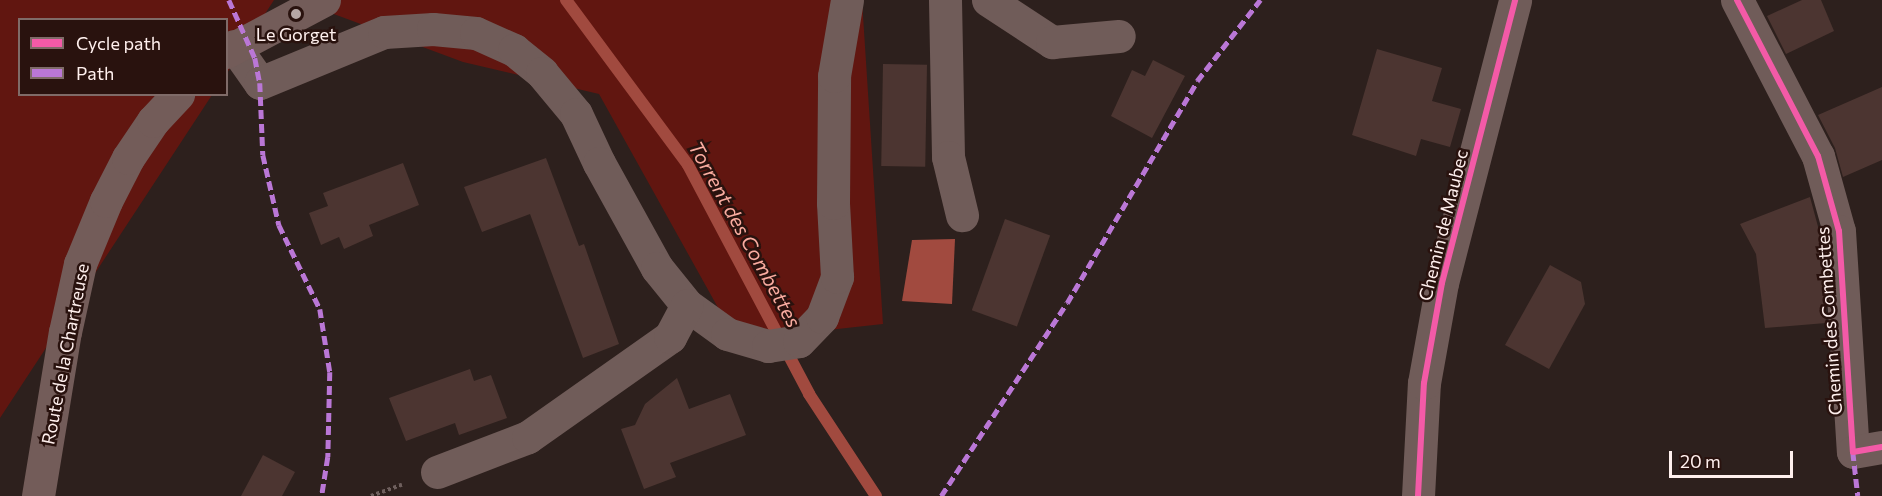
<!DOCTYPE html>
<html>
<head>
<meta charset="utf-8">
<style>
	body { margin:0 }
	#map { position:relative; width:1882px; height:496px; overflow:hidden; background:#2d201d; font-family:Commissioner,sans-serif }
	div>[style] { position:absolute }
	.green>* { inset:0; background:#611610 }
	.water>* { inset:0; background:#a14a3f }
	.stream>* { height:12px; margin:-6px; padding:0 6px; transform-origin:6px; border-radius:6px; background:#a14a3f }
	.building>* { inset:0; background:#4c3531; transform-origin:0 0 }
	.path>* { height:4px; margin-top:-2px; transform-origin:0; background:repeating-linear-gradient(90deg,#6e5f5d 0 3px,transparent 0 6px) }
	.minor>* { height:33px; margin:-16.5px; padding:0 16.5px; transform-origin:16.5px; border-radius:16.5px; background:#705c59 }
	.major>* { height:33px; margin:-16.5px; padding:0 16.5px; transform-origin:16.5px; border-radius:16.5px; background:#735c59 }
	.quiet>* { height:4.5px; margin-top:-2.25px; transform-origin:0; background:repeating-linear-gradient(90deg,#ba77d6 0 9px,transparent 0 13.5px) }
	.cycleway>* { height:6px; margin:-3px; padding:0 3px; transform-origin:3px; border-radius:3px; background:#f35aa7 }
	.dots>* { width:16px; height:16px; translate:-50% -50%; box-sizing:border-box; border:3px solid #29120e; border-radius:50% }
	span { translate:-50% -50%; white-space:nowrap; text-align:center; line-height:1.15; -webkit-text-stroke:5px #29120e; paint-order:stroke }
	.poi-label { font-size:18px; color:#fff0ee }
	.street-label { font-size:18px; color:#fff0ee }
	.water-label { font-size:20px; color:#faaca0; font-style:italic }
	.legend { position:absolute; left:18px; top:18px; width:210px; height:78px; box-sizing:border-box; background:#29120e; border:2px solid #7f6b68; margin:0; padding:8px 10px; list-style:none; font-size:18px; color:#fff0ee }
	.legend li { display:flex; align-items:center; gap:12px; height:30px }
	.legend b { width:30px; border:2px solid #7f6b68 }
	.scale { position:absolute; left:1669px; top:451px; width:124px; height:27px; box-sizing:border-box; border:3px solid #fff0ee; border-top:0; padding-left:8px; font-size:18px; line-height:21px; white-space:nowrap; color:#fff0ee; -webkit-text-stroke:4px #29120e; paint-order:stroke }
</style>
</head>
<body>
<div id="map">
	<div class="green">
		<i style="clip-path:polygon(0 0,274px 0,227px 73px,226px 20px,20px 20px,20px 94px,212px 95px,0 418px)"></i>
		<i style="clip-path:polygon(296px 0,862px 0,883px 324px,736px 340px,599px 94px,463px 62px)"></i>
	</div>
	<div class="water">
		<i style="clip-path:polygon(955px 239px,952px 304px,902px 301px,912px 240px)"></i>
	</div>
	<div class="stream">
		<i style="left:566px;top:0;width:205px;rotate:53.5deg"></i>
		<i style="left:688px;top:165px;width:259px;rotate:62.1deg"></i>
		<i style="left:809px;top:394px;width:122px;rotate:56.7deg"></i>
	</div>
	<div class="building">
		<i style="clip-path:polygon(1802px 0,1821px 0,1834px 31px,1786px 54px,1767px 16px)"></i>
		<i style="clip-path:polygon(1377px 49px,1442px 68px,1432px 101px,1461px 109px,1450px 147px,1421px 139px,1416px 156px,1352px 135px)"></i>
		<i style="clip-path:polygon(1153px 60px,1185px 76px,1152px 138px,1111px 116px,1132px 70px,1145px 76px)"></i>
		<i style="left:883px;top:64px;width:44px;height:102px;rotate:1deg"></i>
		<i style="clip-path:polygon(1882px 87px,1882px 160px,1843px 177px,1835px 148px,1818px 115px)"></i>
		<i style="clip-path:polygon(546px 158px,579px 246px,584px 244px,619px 344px,583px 358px,530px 214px,482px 232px,464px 187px)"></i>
		<i style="clip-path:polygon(403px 163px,419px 205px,369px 225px,373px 236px,344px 249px,339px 237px,321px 245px,309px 213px,328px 206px,323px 193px)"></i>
		<i style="clip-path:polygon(1810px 197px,1820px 234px,1826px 323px,1765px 328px,1756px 254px,1740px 224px)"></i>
		<i style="left:1005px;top:219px;width:48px;height:97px;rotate:20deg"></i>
		<i style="clip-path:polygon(1550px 265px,1581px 282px,1585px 304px,1549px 369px,1505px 345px)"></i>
		<i style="clip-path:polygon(470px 369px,474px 381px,491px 375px,507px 418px,459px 435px,455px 423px,406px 441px,389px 398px)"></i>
		<i style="clip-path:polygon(677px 378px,689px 409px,730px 394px,746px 435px,670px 463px,676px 477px,644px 489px,621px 429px,635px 425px,645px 404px)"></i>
		<i style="clip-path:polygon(263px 455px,295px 472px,282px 496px,241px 496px)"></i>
	</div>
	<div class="path">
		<i style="left:371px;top:496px;width:33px;rotate:-20deg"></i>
	</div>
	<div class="minor">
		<i style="left:945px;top:0;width:157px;rotate:88.9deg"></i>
		<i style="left:948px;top:157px;width:60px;rotate:76.4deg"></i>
		<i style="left:988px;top:0;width:77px;rotate:33.3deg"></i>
		<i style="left:1052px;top:42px;width:67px;rotate:-5.1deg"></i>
		<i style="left:1737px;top:0;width:176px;rotate:62.6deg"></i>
		<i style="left:1818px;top:156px;width:78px;rotate:74.4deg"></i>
		<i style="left:1839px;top:231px;width:221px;rotate:86.4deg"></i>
		<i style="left:1853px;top:452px;width:29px;rotate:-10deg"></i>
		<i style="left:234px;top:46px;width:45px;rotate:54.9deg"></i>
		<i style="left:260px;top:83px;width:134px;rotate:-22.4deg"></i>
		<i style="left:384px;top:32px;width:49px;rotate:-3.5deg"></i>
		<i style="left:433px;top:29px;width:43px;rotate:5.3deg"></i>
		<i style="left:476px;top:33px;width:42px;rotate:24.1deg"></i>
		<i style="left:514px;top:50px;width:36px;rotate:39deg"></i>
		<i style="left:542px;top:73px;width:53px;rotate:50.3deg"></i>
		<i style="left:576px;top:114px;width:54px;rotate:64.9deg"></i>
		<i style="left:599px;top:163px;width:120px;rotate:61.1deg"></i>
		<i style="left:657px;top:268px;width:48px;rotate:51deg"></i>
		<i style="left:687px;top:305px;width:49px;rotate:35.9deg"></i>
		<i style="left:727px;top:334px;width:43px;rotate:16.3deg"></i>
		<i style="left:768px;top:346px;width:31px;rotate:-9deg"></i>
		<i style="left:799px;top:341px;width:33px;rotate:-46deg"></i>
		<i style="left:822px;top:317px;width:43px;rotate:-69.4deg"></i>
		<i style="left:837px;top:277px;width:74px;rotate:-93.1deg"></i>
		<i style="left:833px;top:203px;width:127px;rotate:-89.5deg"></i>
		<i style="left:834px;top:76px;width:77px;rotate:-80.3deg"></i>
		<i style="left:437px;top:472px;width:97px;rotate:-21deg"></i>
		<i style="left:528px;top:437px;width:174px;rotate:-35.2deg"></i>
		<i style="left:670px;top:337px;width:36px;rotate:-62deg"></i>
		<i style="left:1418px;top:496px;width:113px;rotate:-87deg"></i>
		<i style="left:1424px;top:383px;width:102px;rotate:-79.8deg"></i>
		<i style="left:1442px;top:283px;width:292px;rotate:-75.5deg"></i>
	</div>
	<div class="major">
		<i style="left:226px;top:52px;width:111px;rotate:-28deg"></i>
		<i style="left:38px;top:496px;width:166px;rotate:-80.7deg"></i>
		<i style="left:65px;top:332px;width:70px;rotate:-77.6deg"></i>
		<i style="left:80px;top:264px;width:68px;rotate:-67.6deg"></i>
		<i style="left:106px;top:201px;width:48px;rotate:-62.9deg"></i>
		<i style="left:128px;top:158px;width:45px;rotate:-56deg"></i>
		<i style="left:153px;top:121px;width:37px;rotate:-47deg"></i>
	</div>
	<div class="quiet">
		<i style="left:229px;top:0;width:64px;rotate:65.9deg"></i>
		<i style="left:255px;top:58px;width:25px;rotate:79deg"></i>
		<i style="left:260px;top:83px;width:72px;rotate:87.6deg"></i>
		<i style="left:263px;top:155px;width:72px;rotate:77.1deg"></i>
		<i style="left:279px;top:225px;width:93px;rotate:64deg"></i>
		<i style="left:320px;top:309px;width:64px;rotate:81deg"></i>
		<i style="left:330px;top:372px;width:85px;rotate:91.3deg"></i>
		<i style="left:328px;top:457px;width:39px;rotate:99deg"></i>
		<i style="left:1853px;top:452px;width:44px;rotate:83.5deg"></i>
		<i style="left:941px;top:496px;width:230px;rotate:-56.9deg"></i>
		<i style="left:1067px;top:303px;width:257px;rotate:-59.6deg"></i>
		<i style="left:1197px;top:81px;width:103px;rotate:-52.1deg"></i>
	</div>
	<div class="cycleway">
		<i style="left:1737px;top:0;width:176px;rotate:62.6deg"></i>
		<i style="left:1818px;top:156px;width:78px;rotate:74.4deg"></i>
		<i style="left:1839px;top:231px;width:221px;rotate:86.4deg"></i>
		<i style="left:1853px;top:452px;width:29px;rotate:-10deg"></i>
		<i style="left:1418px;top:496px;width:113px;rotate:-87deg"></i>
		<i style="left:1424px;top:383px;width:102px;rotate:-79.8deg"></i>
		<i style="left:1442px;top:283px;width:292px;rotate:-75.5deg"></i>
	</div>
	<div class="dots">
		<i style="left:296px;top:14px;background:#b6a7a5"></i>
	</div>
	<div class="poi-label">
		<span style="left:296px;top:34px">Le Gorget</span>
	</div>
	<div class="street-label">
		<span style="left:1443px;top:225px;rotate:-76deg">Chemin de Maubec</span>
		<span style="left:1829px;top:321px;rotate:-94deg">Chemin des Combettes</span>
		<span style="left:65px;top:354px;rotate:-79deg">Route de la Chartreuse</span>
	</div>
	<div class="water-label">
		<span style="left:745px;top:234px;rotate:61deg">Torrent des Combettes</span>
	</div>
	<ul class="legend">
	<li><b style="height:8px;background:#f35aa7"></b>Cycle path</li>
	<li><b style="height:8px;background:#ba77d6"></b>Path</li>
	</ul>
	<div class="scale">20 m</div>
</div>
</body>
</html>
